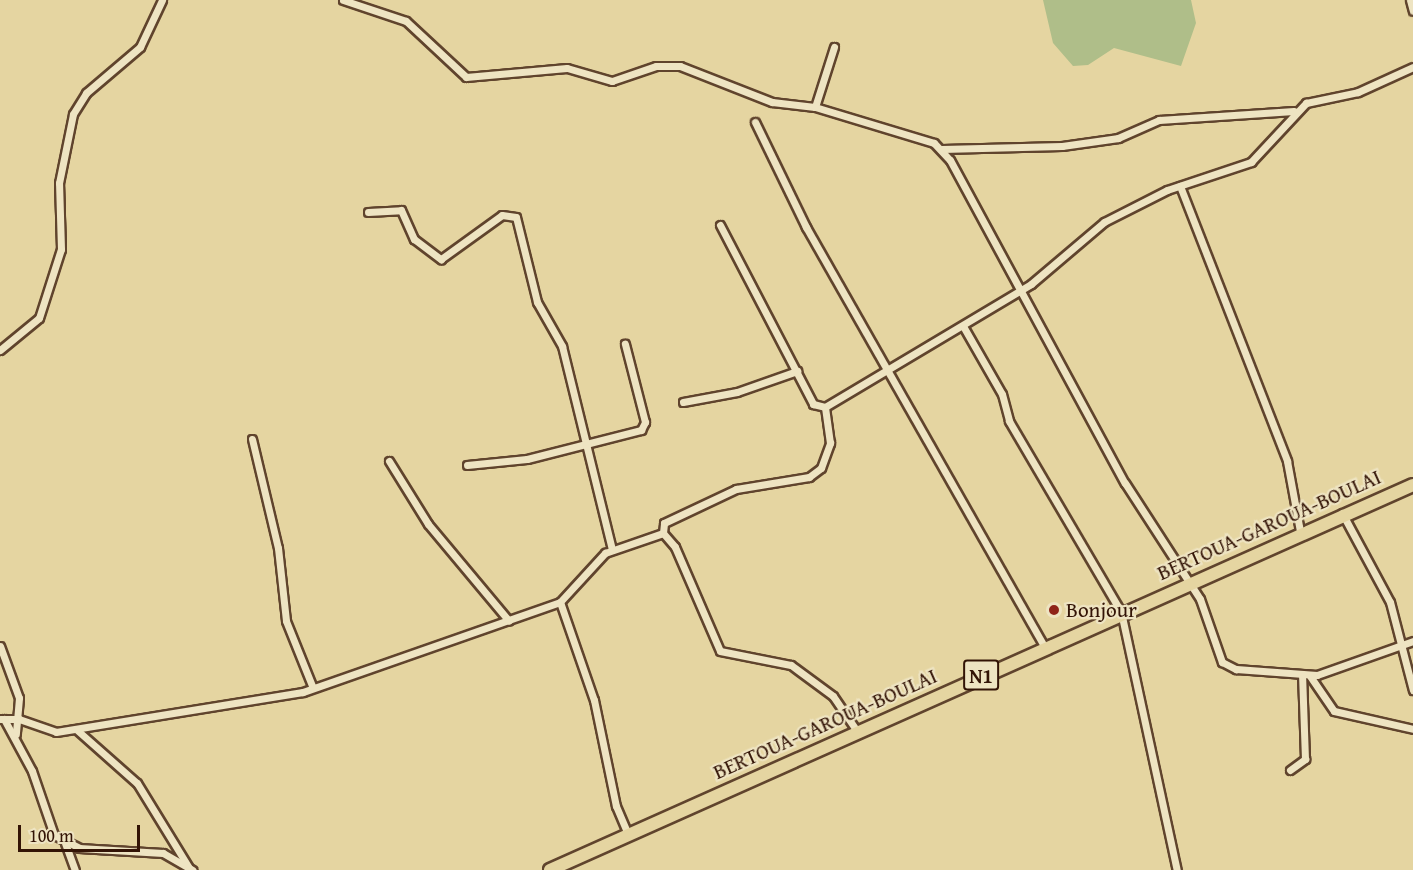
<!DOCTYPE html>
<html>
<head>
<meta charset="utf-8">
<style>
	body { margin:0 }
	#map { position:relative; width:1413px; height:870px; overflow:hidden; background:#e5d5a1; font-family:"Gentium Book Plus",serif }
	div>[style] { position:absolute }
	.green>* { inset:0; background:#afbe89 }
	.roads { filter:drop-shadow(2px 0 #60442d) drop-shadow(-2px 0 #60442d) drop-shadow(0 2px #60442d) drop-shadow(0 -2px #60442d) }
	.street>* { height:7px; margin:-3.5px; padding:0 3.5px; transform-origin:3.5px; border-radius:3.5px; background:#eee4c2 }
	.highway>* { height:12px; margin:-6px; padding:0 6px; transform-origin:6px; border-radius:6px; background:#e5d5a1 }
	.dots>* { width:16px; height:16px; translate:-50% -50%; box-sizing:border-box; border:3px solid #eee4c2; border-radius:50% }
	span { translate:-50% -50%; white-space:nowrap; text-align:center; line-height:1.15; -webkit-text-stroke:4.5px #eee4c2; paint-order:stroke }
	.shield-label span { padding:2px 4px; background:#eee4c2; border:2px solid; border-radius:4px; -webkit-text-stroke-width:0 }
	.shield-label { font-size:20px; color:#331406; font-weight:700 }
	.street-label { font-size:21px; color:#331406 }
	.poi-label { font-size:21px; color:#331406 }
	.left { translate:0 -50%; text-align:left }
	.scale { position:absolute; left:18px; top:825px; width:122px; height:27px; box-sizing:border-box; border:3px solid #331406; border-top:0; padding-left:8px; font-size:18px; line-height:21px; white-space:nowrap; color:#331406; -webkit-text-stroke:4px #eee4c2; paint-order:stroke }
</style>
</head>
<body>
<div id="map">
	<div class="green">
		<i style="clip-path:polygon(1043px 0,1191px 0,1196px 23px,1181px 66px,1114px 48px,1088px 65px,1073px 66px,1053px 43px)"></i>
	</div>
	<div class="roads">
		<div class="street">
			<i style="left:343px;top:0;width:66px;rotate:18.4deg"></i>
			<i style="left:406px;top:21px;width:82px;rotate:43deg"></i>
			<i style="left:466px;top:77px;width:101px;rotate:-5.1deg"></i>
			<i style="left:567px;top:68px;width:47px;rotate:16.1deg"></i>
			<i style="left:612px;top:81px;width:46px;rotate:-18.8deg"></i>
			<i style="left:656px;top:66px;width:24px"></i>
			<i style="left:680px;top:66px;width:99px;rotate:21.4deg"></i>
			<i style="left:772px;top:102px;width:43px;rotate:6.6deg"></i>
			<i style="left:815px;top:107px;width:124px;rotate:16.8deg"></i>
			<i style="left:934px;top:143px;width:23px;rotate:47deg"></i>
			<i style="left:950px;top:160px;width:367px;rotate:61.6deg"></i>
			<i style="left:1125px;top:483px;width:138px;rotate:57.1deg"></i>
			<i style="left:1200px;top:599px;width:67px;rotate:70.8deg"></i>
			<i style="left:1222px;top:662px;width:16px;rotate:27deg"></i>
			<i style="left:1236px;top:669px;width:81px;rotate:4.2deg"></i>
			<i style="left:1317px;top:675px;width:102px;rotate:-19.5deg"></i>
			<i style="left:1410px;top:0;width:11px;rotate:75deg"></i>
			<i style="left:815px;top:107px;width:63px;rotate:-72.4deg"></i>
			<i style="left:755px;top:122px;width:117px;rotate:64.1deg"></i>
			<i style="left:806px;top:227px;width:482px;rotate:60.4deg"></i>
			<i style="left:942px;top:149px;width:120px;rotate:-1.4deg"></i>
			<i style="left:1062px;top:146px;width:57px;rotate:-8.1deg"></i>
			<i style="left:1118px;top:138px;width:45px;rotate:-23.7deg"></i>
			<i style="left:1159px;top:120px;width:135px;rotate:-3.8deg"></i>
			<i style="left:1180px;top:186px;width:295px;rotate:68.7deg"></i>
			<i style="left:1287px;top:461px;width:71px;rotate:79.5deg"></i>
			<i style="left:368px;top:212px;width:33px;rotate:-3deg"></i>
			<i style="left:401px;top:210px;width:32px;rotate:66deg"></i>
			<i style="left:414px;top:239px;width:34px;rotate:37deg"></i>
			<i style="left:441px;top:259px;width:75px;rotate:-35.8deg"></i>
			<i style="left:502px;top:215px;width:14px;rotate:8deg"></i>
			<i style="left:516px;top:217px;width:88px;rotate:76.1deg"></i>
			<i style="left:537px;top:302px;width:51px;rotate:60.4deg"></i>
			<i style="left:562px;top:346px;width:210px;rotate:76.2deg"></i>
			<i style="left:720px;top:225px;width:202px;rotate:62.5deg"></i>
			<i style="left:813px;top:404px;width:12px;rotate:14deg"></i>
			<i style="left:825px;top:407px;width:240px;rotate:-30.8deg"></i>
			<i style="left:1031px;top:284px;width:96px;rotate:-40.3deg"></i>
			<i style="left:1104px;top:222px;width:71px;rotate:-26.9deg"></i>
			<i style="left:1167px;top:190px;width:89px;rotate:-18.4deg"></i>
			<i style="left:1251px;top:162px;width:81px;rotate:-47deg"></i>
			<i style="left:1306px;top:103px;width:53px;rotate:-11.9deg"></i>
			<i style="left:1358px;top:92px;width:60px;rotate:-24.4deg"></i>
			<i style="left:963px;top:326px;width:78px;rotate:60.2deg"></i>
			<i style="left:1002px;top:394px;width:28px;rotate:75deg"></i>
			<i style="left:1009px;top:421px;width:221px;rotate:59.6deg"></i>
			<i style="left:1121px;top:612px;width:264px;rotate:77.8deg"></i>
			<i style="left:0;top:350px;width:50px;rotate:-39.4deg"></i>
			<i style="left:39px;top:318px;width:72px;rotate:-72.3deg"></i>
			<i style="left:61px;top:249px;width:66px;rotate:-91.7deg"></i>
			<i style="left:59px;top:183px;width:70px;rotate:-78.5deg"></i>
			<i style="left:73px;top:114px;width:25px;rotate:-58deg"></i>
			<i style="left:86px;top:93px;width:71px;rotate:-40.4deg"></i>
			<i style="left:140px;top:47px;width:52px;rotate:-64.9deg"></i>
			<i style="left:683px;top:402px;width:55px;rotate:-10.5deg"></i>
			<i style="left:737px;top:392px;width:64px;rotate:-19.3deg"></i>
			<i style="left:252px;top:439px;width:112px;rotate:76.6deg"></i>
			<i style="left:278px;top:548px;width:73px;rotate:83.7deg"></i>
			<i style="left:286px;top:621px;width:72px;rotate:68.1deg"></i>
			<i style="left:389px;top:461px;width:74px;rotate:58.2deg"></i>
			<i style="left:428px;top:524px;width:126px;rotate:50.1deg"></i>
			<i style="left:467px;top:465px;width:60px;rotate:-5.7deg"></i>
			<i style="left:527px;top:459px;width:118px;rotate:-14.3deg"></i>
			<i style="left:641px;top:430px;width:9px;rotate:-63deg"></i>
			<i style="left:645px;top:422px;width:81px;rotate:-104.4deg"></i>
			<i style="left:1342px;top:513px;width:101px;rotate:61.7deg"></i>
			<i style="left:1390px;top:602px;width:91px;rotate:75.4deg"></i>
			<i style="left:663px;top:533px;width:10px;rotate:-84deg"></i>
			<i style="left:664px;top:523px;width:80px;rotate:-25.3deg"></i>
			<i style="left:736px;top:489px;width:74px;rotate:-9.3deg"></i>
			<i style="left:809px;top:477px;width:15px;rotate:-37deg"></i>
			<i style="left:821px;top:468px;width:27px;rotate:-70deg"></i>
			<i style="left:830px;top:443px;width:36px;rotate:-98deg"></i>
			<i style="left:560px;top:602px;width:104px;rotate:70.9deg"></i>
			<i style="left:594px;top:700px;width:108px;rotate:78.3deg"></i>
			<i style="left:616px;top:806px;width:30px;rotate:67deg"></i>
			<i style="left:0;top:646px;width:55px;rotate:69.9deg"></i>
			<i style="left:19px;top:698px;width:36px;rotate:95deg"></i>
			<i style="left:1310px;top:676px;width:42px;rotate:55.6deg"></i>
			<i style="left:1334px;top:711px;width:81px;rotate:12.8deg"></i>
			<i style="left:0;top:719px;width:19px"></i>
			<i style="left:19px;top:719px;width:39px;rotate:19deg"></i>
			<i style="left:56px;top:732px;width:250px;rotate:-9.2deg"></i>
			<i style="left:303px;top:692px;width:272px;rotate:-19.3deg"></i>
			<i style="left:560px;top:602px;width:67px;rotate:-47.4deg"></i>
			<i style="left:605px;top:553px;width:61px;rotate:-19deg"></i>
			<i style="left:663px;top:533px;width:18px;rotate:49deg"></i>
			<i style="left:675px;top:547px;width:113px;rotate:66.6deg"></i>
			<i style="left:720px;top:651px;width:72px;rotate:11.2deg"></i>
			<i style="left:791px;top:665px;width:52px;rotate:36.4deg"></i>
			<i style="left:833px;top:696px;width:42px;rotate:55.6deg"></i>
			<i style="left:4px;top:719px;width:59px;rotate:61.7deg"></i>
			<i style="left:32px;top:771px;width:68px;rotate:71deg"></i>
			<i style="left:54px;top:835px;width:28px;rotate:27deg"></i>
			<i style="left:79px;top:848px;width:84px;rotate:3.4deg"></i>
			<i style="left:163px;top:853px;width:34px;rotate:30deg"></i>
			<i style="left:77px;top:730px;width:80px;rotate:41.5deg"></i>
			<i style="left:137px;top:783px;width:100px;rotate:58.5deg"></i>
			<i style="left:1290px;top:770px;width:19px;rotate:-36deg"></i>
			<i style="left:1305px;top:759px;width:85px;rotate:-92deg"></i>
			<i style="left:65px;top:843px;width:29px;rotate:70deg"></i>
		</div>
		<div class="highway">
			<i style="left:550px;top:870px;width:945px;rotate:-24.04deg"></i>
		</div>
	</div>
	<div class="dots">
		<i style="left:1054px;top:610px;background:#8f2418"></i>
	</div>
	<div class="shield-label">
		<span style="left:981px;top:675px">N1</span>
	</div>
	<div class="street-label">
		<span style="left:1269px;top:525px;rotate:-24deg">BERTOUA-GAROUA-BOULAI</span>
		<span style="left:825px;top:724px;rotate:-24deg">BERTOUA-GAROUA-BOULAI</span>
	</div>
	<div class="poi-label">
		<span class="left" style="left:1066px;top:610px">Bonjour</span>
	</div>
	<div class="scale">100 m</div>
</div>
</body>
</html>
